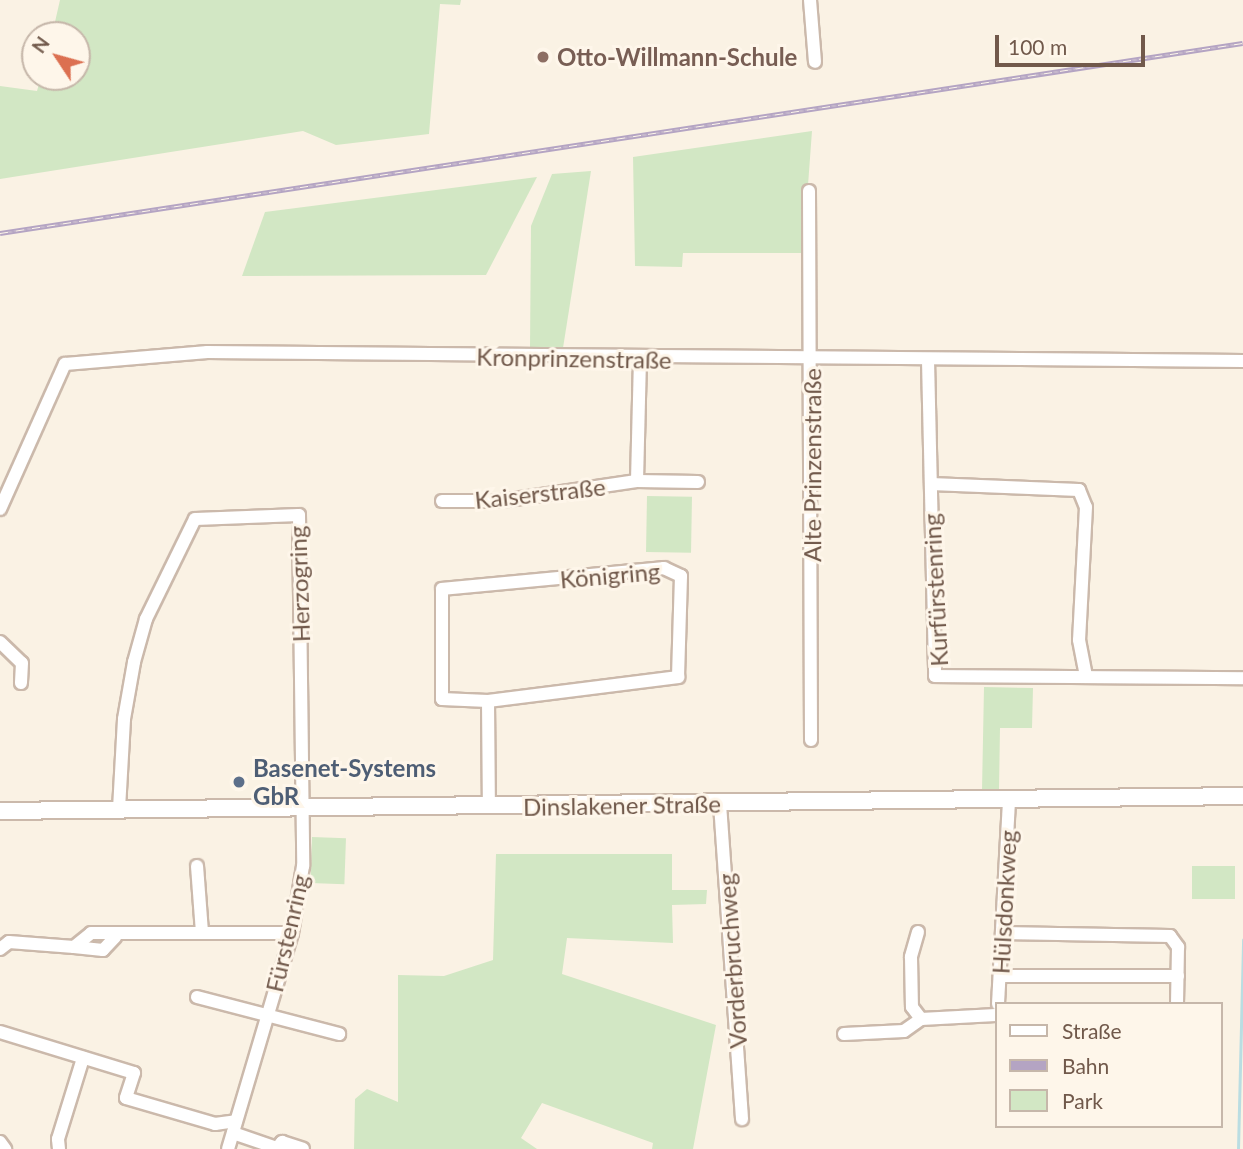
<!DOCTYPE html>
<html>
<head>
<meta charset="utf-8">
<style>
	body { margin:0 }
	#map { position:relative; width:1243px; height:1149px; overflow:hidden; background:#faf2e4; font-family:Lato,sans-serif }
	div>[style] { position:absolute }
	.green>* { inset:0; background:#d2e7c4; transform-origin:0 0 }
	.stream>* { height:2.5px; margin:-1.25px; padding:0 1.25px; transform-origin:1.25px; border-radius:1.25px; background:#badde2 }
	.roads { filter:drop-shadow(2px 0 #cbb9ab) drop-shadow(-2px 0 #cbb9ab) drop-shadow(0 2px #cbb9ab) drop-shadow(0 -2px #cbb9ab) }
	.street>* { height:12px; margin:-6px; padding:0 6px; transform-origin:6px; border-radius:6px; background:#fff }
	.secondary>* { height:16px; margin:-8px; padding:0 8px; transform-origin:8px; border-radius:8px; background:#fff }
	.rail>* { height:5px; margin-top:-2.5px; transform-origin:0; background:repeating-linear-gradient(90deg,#fef6ea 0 8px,#b4a4c3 0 16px); box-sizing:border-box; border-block:2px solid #b4a4c3 }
	.dots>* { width:19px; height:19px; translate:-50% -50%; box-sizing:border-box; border:4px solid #fef6ea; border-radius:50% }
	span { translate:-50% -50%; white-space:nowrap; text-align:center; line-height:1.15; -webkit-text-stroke:6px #fef6ea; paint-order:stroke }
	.education-label { font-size:24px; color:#785e54; font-weight:700 }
	.left { translate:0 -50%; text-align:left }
	.street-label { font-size:24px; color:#71594b }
	.service-label { font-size:24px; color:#4e5e75; font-weight:700 }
	.legend { position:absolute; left:995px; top:1002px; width:228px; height:126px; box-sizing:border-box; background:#fef6ea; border:2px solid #c6b7aa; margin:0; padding:9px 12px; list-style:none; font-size:21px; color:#71594b }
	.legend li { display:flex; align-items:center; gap:14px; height:35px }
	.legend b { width:35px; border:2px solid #c6b7aa }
	.north { position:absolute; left:21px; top:21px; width:70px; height:70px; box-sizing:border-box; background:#fef6ea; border:2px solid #c6b7aa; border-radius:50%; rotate:306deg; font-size:19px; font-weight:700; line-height:28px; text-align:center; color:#71594b }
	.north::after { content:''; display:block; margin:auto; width:24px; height:32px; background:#dc7051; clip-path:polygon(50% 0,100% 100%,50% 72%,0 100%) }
	.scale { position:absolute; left:995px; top:35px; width:150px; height:32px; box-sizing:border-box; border:4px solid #71594b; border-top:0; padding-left:9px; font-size:21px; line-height:24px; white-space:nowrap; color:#71594b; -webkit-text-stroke:5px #fef6ea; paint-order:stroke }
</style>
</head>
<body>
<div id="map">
	<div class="green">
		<i style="clip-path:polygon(60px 0,461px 0,460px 5px,440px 4px,429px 134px,336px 145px,303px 131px,0 179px,0 86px,37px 91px,41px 77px,77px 77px,77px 35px,52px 35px)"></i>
		<i style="clip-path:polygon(812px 131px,803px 253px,683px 253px,682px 267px,635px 266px,633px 157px)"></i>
		<i style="clip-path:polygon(591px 171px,563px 348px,530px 347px,531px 226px,552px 174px)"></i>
		<i style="clip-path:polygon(537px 177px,486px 275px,242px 276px,265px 212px)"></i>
		<i style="left:647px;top:496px;width:45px;height:56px;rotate:1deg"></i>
		<i style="clip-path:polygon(984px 687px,1033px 688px,1032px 728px,1000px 728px,999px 790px,982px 790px)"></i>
		<i style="left:312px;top:837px;width:34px;height:46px;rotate:2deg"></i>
		<i style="clip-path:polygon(496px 854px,672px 854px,672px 890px,707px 890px,706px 904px,672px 905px,673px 943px,567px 938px,562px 974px,716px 1025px,693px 1149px,652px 1149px,653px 1143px,542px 1103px,521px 1138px,537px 1149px,354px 1149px,355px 1099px,367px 1089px,398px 1102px,398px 975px,444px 976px,493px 960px)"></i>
		<i style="left:1192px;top:866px;width:43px;height:33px"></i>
	</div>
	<div class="stream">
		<i style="left:1238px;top:1149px;width:209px;rotate:-88.6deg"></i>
	</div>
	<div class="roads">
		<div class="street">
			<i style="left:810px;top:0;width:62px;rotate:85.4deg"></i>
			<i style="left:809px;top:191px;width:549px;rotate:89.79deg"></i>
			<i style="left:928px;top:360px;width:316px;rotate:88.7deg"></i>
			<i style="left:935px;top:676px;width:308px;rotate:0.4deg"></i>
			<i style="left:637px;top:481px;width:122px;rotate:-88.6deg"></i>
			<i style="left:931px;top:484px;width:148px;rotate:2.3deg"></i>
			<i style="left:1079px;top:490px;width:18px;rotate:68deg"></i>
			<i style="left:1086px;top:507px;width:133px;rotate:93deg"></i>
			<i style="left:1079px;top:640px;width:37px;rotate:79deg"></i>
			<i style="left:442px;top:501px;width:59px"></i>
			<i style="left:501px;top:501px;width:137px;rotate:-8.4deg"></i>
			<i style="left:637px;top:481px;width:61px;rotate:0.9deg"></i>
			<i style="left:0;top:509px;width:159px;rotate:-65.9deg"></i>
			<i style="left:65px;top:364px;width:143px;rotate:-4.8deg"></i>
			<i style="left:207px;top:352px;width:1036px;rotate:0.5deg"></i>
			<i style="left:0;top:642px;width:30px;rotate:44deg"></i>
			<i style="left:22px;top:663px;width:20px;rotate:93deg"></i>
			<i style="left:488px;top:701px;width:192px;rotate:-7.2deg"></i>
			<i style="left:678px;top:677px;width:101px;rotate:-88.3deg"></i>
			<i style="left:681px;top:576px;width:19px;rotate:-155deg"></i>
			<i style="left:664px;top:568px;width:223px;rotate:174.6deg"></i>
			<i style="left:442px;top:589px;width:110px;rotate:90deg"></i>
			<i style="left:442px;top:699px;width:46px;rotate:2.5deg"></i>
			<i style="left:488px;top:701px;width:105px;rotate:89.5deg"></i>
			<i style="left:720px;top:804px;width:316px;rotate:86deg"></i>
			<i style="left:119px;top:809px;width:90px;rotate:-86.8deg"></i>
			<i style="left:124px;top:719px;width:58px;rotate:-80deg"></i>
			<i style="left:134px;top:662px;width:45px;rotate:-74.4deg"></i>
			<i style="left:146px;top:619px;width:111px;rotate:-63.9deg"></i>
			<i style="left:195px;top:519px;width:104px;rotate:-2.2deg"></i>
			<i style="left:299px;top:515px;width:351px;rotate:89.3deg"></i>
			<i style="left:303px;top:866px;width:68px;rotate:99.3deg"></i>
			<i style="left:292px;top:933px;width:225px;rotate:106.5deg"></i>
			<i style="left:197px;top:866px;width:67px;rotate:85.7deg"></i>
			<i style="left:918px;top:932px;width:26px;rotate:106deg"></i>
			<i style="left:911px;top:957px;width:50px;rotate:88.9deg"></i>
			<i style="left:912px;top:1007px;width:15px;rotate:53deg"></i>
			<i style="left:921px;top:1019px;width:75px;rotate:-3.1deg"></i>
			<i style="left:1002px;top:933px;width:168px;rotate:1deg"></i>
			<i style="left:1170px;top:936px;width:14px;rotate:54deg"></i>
			<i style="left:1178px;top:947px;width:57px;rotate:91deg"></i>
			<i style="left:74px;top:947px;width:29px;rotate:6deg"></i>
			<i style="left:103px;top:950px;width:18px;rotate:-47deg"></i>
			<i style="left:0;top:949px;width:11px;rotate:-38deg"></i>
			<i style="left:9px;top:942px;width:65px;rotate:4.4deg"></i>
			<i style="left:74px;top:947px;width:22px;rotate:-39deg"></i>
			<i style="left:91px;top:933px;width:201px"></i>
			<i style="left:1000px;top:976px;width:178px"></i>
			<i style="left:197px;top:997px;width:147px;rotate:14.6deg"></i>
			<i style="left:998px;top:1004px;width:203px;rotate:-86.9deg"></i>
			<i style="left:0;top:1032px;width:140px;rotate:17deg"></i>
			<i style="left:134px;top:1073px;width:26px;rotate:108deg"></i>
			<i style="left:126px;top:1098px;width:93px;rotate:16.3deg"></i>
			<i style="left:215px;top:1124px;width:21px;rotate:-8deg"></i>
			<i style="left:844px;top:1034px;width:60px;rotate:-2.9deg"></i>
			<i style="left:904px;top:1031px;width:21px;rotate:-35deg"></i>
			<i style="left:233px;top:1133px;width:46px;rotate:18.8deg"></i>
			<i style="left:0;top:1142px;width:9px;rotate:54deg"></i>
			<i style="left:277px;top:1148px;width:8px;rotate:-50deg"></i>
			<i style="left:282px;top:1142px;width:22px;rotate:18deg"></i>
			<i style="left:59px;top:1149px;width:10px;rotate:-96deg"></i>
			<i style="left:58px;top:1139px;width:85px;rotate:-72.8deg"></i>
		</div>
		<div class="secondary">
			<i style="left:0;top:811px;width:1243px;rotate:-0.69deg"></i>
		</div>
	</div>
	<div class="rail">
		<i style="left:0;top:233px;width:1257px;rotate:-8.69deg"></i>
	</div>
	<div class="dots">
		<i style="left:543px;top:57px;background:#8d6e63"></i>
		<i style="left:239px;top:782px;background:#5c6f8a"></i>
	</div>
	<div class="education-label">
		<span class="left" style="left:557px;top:57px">Otto-Willmann-Schule</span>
	</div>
	<div class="street-label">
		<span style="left:574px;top:358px;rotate:1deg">Kronprinzenstraße</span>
		<span style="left:812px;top:465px;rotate:-90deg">Alte Prinzenstraße</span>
		<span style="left:540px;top:493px;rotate:-6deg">Kaiserstraße</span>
		<span style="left:610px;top:575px;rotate:-5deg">Königring</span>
		<span style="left:299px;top:584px;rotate:-92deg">Herzogring</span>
		<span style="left:935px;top:590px;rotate:-93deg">Kurfürstenring</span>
		<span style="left:622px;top:805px;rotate:-1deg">Dinslakener Straße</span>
		<span style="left:1004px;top:902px;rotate:-87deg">Hülsdonkweg</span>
		<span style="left:287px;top:933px;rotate:-77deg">Fürstenring</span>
		<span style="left:732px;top:961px;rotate:-94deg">Vorderbruchweg</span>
	</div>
	<div class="service-label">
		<span class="left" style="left:253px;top:782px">Basenet-Systems<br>GbR</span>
	</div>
	<ul class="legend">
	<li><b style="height:9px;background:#fff"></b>Straße</li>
	<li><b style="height:9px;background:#b4a4c3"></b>Bahn</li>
	<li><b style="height:19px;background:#d2e7c4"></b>Park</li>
	</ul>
	<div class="north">N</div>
	<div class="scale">100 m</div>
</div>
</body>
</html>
